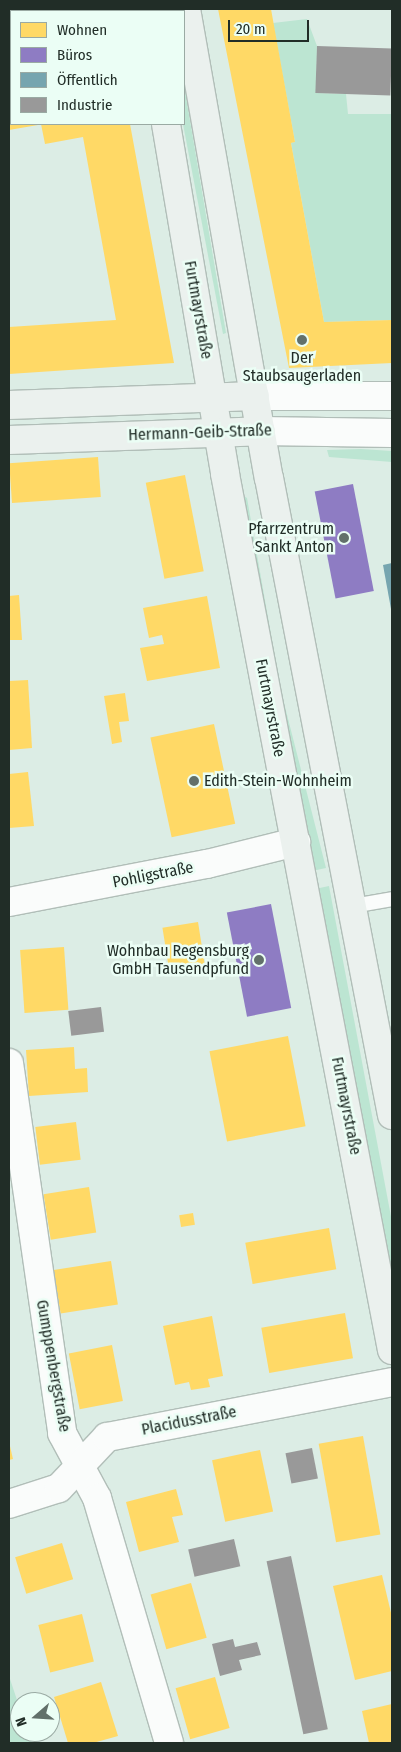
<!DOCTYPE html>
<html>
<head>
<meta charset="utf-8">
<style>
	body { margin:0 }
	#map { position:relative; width:401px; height:1752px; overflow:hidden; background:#dcede5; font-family:"Fira Sans Condensed",sans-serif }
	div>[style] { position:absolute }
	.green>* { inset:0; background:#bce5d2; transform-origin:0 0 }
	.homes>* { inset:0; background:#ffd966; transform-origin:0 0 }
	.offices>* { inset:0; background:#8e7cc3; transform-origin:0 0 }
	.public>* { inset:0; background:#76a5af }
	.industry>* { inset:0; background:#999; transform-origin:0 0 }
	.roads { filter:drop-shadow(1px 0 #b1beb8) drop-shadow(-1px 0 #b1beb8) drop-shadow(0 1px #b1beb8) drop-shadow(0 -1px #b1beb8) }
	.service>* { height:14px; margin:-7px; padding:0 7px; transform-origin:7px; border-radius:7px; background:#fafcfb }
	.minor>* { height:28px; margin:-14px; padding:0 14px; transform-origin:14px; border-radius:14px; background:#fafcfb }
	.tertiary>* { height:28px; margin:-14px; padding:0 14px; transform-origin:14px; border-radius:14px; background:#fafcfb }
	.secondary>* { height:28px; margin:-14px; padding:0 14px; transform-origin:14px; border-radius:14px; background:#ebf1ee }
	.dots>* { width:14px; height:14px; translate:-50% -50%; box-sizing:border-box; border:2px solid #ebfef5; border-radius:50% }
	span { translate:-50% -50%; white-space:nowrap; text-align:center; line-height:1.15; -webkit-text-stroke:5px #ebfef5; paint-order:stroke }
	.street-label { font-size:16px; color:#212d27 }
	.poi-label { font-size:16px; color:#212d27 }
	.right { translate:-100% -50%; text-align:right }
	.left { translate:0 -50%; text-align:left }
	.frame { position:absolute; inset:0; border:10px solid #212d27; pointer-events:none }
	.legend { position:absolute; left:10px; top:10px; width:175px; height:115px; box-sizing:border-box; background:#ebfef5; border:1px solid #9aaaa3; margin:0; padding:6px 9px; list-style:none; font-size:15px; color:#212d27 }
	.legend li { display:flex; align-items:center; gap:10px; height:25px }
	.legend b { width:25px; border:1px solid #9aaaa3 }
	.north { position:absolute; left:10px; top:1692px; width:50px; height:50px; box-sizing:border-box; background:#ebfef5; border:1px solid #9aaaa3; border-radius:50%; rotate:251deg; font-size:14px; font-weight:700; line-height:20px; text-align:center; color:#212d27 }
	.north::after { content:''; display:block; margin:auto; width:18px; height:22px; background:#62706a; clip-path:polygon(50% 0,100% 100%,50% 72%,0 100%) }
	.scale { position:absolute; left:228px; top:20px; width:81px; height:22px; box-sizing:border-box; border:2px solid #212d27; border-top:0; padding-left:6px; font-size:15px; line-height:18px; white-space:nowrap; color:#212d27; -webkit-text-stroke:4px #ebfef5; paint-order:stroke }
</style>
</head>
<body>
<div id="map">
	<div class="green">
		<i style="left:42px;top:9px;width:68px;height:2px"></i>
		<i style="clip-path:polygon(307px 19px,317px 46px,316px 93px,346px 94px,348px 114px,392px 114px,392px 320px,324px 322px,291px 143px,295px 142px,273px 23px)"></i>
		<i style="clip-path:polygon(184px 85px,226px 333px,223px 334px,183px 124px)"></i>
		<i style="clip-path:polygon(361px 449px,392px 451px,392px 462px,329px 457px,327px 450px)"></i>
		<i style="clip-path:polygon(239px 493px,247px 498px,281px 691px,326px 868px,312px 871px)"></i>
		<i style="clip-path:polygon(329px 886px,392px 1222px,392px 1287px,315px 889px)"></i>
		<i style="clip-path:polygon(9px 1676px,20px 1709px,20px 1732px,28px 1732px,32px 1743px,9px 1743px)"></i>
	</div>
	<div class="homes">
		<i style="clip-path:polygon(9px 9px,31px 11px,11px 11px,11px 124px,38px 125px,9px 130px)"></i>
		<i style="clip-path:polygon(218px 9px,271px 9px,295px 142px,291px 143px,324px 322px,392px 320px,392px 363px,289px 368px)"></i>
		<i style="clip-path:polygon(41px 124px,130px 124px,174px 363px,9px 374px,9px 327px,116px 320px,83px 137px,45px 144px)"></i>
		<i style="left:98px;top:457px;width:40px;height:89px;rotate:86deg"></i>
		<i style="left:185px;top:475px;width:98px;height:40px;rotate:79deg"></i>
		<i style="clip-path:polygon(19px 595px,22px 640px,9px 640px,9px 596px)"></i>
		<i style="clip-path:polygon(207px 596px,220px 668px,147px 681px,140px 648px,164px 644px,162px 635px,149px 638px,143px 608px)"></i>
		<i style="clip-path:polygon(28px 680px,32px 748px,9px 750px,9px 681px)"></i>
		<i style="clip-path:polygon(125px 693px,129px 721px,119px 722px,122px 742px,112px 744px,104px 696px)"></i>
		<i style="left:214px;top:724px;width:102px;height:65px;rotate:78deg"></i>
		<i style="clip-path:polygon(28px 772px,34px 826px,9px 828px,9px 774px)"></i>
		<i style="left:198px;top:922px;width:49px;height:36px;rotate:81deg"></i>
		<i style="left:64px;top:947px;width:63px;height:44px;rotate:86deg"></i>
		<i style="left:288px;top:1036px;width:92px;height:80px;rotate:79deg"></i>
		<i style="clip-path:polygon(74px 1047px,75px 1069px,87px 1068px,88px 1092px,29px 1096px,26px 1050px)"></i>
		<i style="left:76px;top:1122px;width:38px;height:41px;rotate:83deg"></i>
		<i style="left:89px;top:1187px;width:46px;height:46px;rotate:81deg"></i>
		<i style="left:193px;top:1213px;width:12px;height:14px;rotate:81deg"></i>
		<i style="left:329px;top:1228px;width:42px;height:85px;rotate:80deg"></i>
		<i style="left:111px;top:1261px;width:44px;height:58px;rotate:81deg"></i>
		<i style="left:345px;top:1313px;width:46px;height:85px;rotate:80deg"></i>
		<i style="clip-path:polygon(212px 1316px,223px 1376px,208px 1379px,210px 1387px,191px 1390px,189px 1382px,175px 1385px,163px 1326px)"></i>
		<i style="left:112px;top:1345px;width:57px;height:44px;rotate:79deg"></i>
		<i style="left:363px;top:1436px;width:100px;height:45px;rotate:80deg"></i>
		<i style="clip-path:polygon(9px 1442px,13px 1459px,9px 1460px)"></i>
		<i style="left:260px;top:1450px;width:63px;height:49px;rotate:78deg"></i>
		<i style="clip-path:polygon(176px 1489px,183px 1515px,172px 1517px,179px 1542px,139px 1552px,126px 1502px)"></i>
		<i style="left:62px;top:1543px;width:38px;height:49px;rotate:73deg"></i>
		<i style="clip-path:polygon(382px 1575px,392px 1617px,392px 1671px,355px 1680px,333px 1586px)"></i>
		<i style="left:191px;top:1583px;width:57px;height:42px;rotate:74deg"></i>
		<i style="left:82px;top:1614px;width:49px;height:45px;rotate:76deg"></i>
		<i style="left:215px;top:1677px;width:53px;height:41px;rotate:74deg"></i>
		<i style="clip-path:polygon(101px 1682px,118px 1736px,93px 1743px,68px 1743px,54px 1697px)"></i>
		<i style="clip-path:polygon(392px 1704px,392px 1743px,369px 1743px,362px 1711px)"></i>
	</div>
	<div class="offices">
		<i style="left:353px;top:484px;width:109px;height:39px;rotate:79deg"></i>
		<i style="left:271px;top:904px;width:106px;height:45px;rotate:79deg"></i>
	</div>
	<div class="public">
		<i style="clip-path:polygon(392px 563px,392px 609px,391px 609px,383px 565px)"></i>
	</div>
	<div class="industry">
		<i style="left:317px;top:46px;width:75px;height:47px;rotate:2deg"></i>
		<i style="left:101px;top:1007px;width:25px;height:33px;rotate:83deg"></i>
		<i style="left:312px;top:1448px;width:31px;height:27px;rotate:79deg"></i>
		<i style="left:234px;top:1539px;width:28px;height:47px;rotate:77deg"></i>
		<i style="left:291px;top:1556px;width:177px;height:25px;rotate:78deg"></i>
		<i style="clip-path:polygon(233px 1639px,235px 1647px,257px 1642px,261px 1655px,239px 1660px,242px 1670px,220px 1676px,212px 1644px)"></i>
	</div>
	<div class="roads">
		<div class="service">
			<i style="left:353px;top:906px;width:40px;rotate:-10deg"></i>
		</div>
		<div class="minor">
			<i style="left:9px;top:902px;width:202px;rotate:-10.9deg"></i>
			<i style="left:207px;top:864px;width:92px;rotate:-13.9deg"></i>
			<i style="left:9px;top:1063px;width:374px;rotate:81.8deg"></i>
			<i style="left:62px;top:1433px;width:74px;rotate:61.7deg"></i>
			<i style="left:97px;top:1498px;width:255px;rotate:73.6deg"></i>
			<i style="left:9px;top:1504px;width:52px;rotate:-17.7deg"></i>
			<i style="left:59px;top:1488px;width:70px;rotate:-46.7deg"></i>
			<i style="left:107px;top:1437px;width:290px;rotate:-10.9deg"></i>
		</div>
		<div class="tertiary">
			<i style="left:255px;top:396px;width:137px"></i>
			<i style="left:261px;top:431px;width:131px;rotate:0.9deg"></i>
		</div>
		<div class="secondary">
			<i style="left:147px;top:9px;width:2px;rotate:90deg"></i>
			<i style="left:186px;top:9px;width:476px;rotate:80deg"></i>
			<i style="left:269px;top:478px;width:649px;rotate:79.07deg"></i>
			<i style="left:166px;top:124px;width:355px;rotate:80.4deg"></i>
			<i style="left:225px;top:474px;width:892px;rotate:79.21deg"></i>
			<i style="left:9px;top:405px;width:246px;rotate:-2.1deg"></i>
			<i style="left:9px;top:440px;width:252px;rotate:-2deg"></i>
		</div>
	</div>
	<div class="dots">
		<i style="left:302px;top:340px;background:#62706a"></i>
		<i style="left:344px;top:538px;background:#62706a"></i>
		<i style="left:194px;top:781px;background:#62706a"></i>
		<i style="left:259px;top:960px;background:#62706a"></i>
	</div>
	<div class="street-label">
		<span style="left:198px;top:310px;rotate:80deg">Furtmayrstraße</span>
		<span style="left:200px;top:433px;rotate:-2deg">Hermann-Geib-Straße</span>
		<span style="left:270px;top:708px;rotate:79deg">Furtmayrstraße</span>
		<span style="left:153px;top:875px;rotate:-11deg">Pohligstraße</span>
		<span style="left:346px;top:1106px;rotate:79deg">Furtmayrstraße</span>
		<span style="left:53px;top:1366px;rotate:80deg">Gumppenbergstraße</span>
		<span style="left:189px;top:1421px;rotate:-11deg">Placidusstraße</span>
	</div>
	<div class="poi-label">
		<span style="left:302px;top:367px">Der<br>Staubsaugerladen</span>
		<span class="right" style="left:334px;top:538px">Pfarrzentrum<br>Sankt Anton</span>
		<span class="left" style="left:204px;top:781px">Edith-Stein-Wohnheim</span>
		<span class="right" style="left:249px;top:960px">Wohnbau Regensburg<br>GmbH Tausendpfund</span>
	</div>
	<div class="frame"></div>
	<ul class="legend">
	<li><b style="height:14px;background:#ffd966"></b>Wohnen</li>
	<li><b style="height:14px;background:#8e7cc3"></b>Büros</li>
	<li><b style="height:14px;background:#76a5af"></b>Öffentlich</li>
	<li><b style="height:14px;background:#999"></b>Industrie</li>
	</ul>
	<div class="north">N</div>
	<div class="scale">20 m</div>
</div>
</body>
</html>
